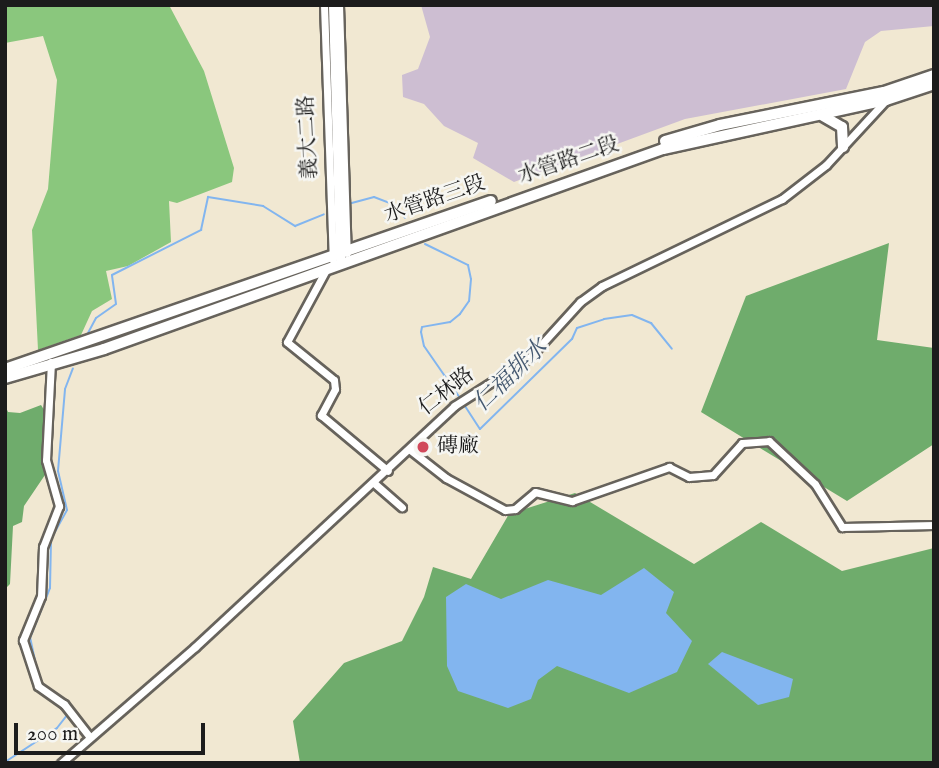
<!DOCTYPE html>
<html>
<head>
<meta charset="utf-8">
<style>
	body { margin:0 }
	#map { position:relative; width:939px; height:768px; overflow:hidden; background:#f1e8d2; font-family:"IM FELL English","Noto Serif TC",serif }
	div>[style] { position:absolute }
	.industrial>* { inset:0; background:#cdbed2 }
	.green>* { inset:0; background:#8ac77d }
	.forest>* { inset:0; background:#6fac6c }
	.water>* { inset:0; background:#82b5ef }
	.stream>* { height:2px; margin:-1px; padding:0 1px; transform-origin:1px; border-radius:1px; background:#82b5ef }
	.roads { filter:drop-shadow(2px 0 #67635c) drop-shadow(-2px 0 #67635c) drop-shadow(0 2px #67635c) drop-shadow(0 -2px #67635c) }
	.minor>* { height:7px; margin:-3.5px; padding:0 3.5px; transform-origin:3.5px; border-radius:3.5px; background:#fff }
	.tertiary>* { height:9px; margin:-4.5px; padding:0 4.5px; transform-origin:4.5px; border-radius:4.5px; background:#fff }
	.secondary>* { height:10px; margin:-5px; padding:0 5px; transform-origin:5px; border-radius:5px; background:#fff }
	.dots>* { width:19px; height:19px; translate:-50% -50%; box-sizing:border-box; border:4px solid #f6f6f2; border-radius:50% }
	span { translate:-50% -50%; white-space:nowrap; text-align:center; line-height:1.15; -webkit-text-stroke:5px #f6f6f2; paint-order:stroke }
	.street-label { font-size:21px; color:#1c1c1c }
	.poi-label { font-size:21px; color:#1c1c1c }
	.left { translate:0 -50%; text-align:left }
	.water-label { font-size:23px; color:#455970; font-style:italic }
	.frame { position:absolute; inset:0; border:7px solid #1c1c1c; pointer-events:none }
	.scale { position:absolute; left:14px; top:723px; width:191px; height:32px; box-sizing:border-box; border:4px solid #1c1c1c; border-top:0; padding-left:9px; font-size:21px; line-height:24px; white-space:nowrap; color:#1c1c1c; -webkit-text-stroke:5px #f6f6f2; paint-order:stroke }
</style>
</head>
<body>
<div id="map">
	<div class="industrial">
		<i style="clip-path:polygon(421px 5px,934px 5px,934px 26px,881px 31px,865px 42px,846px 89px,685px 119px,514px 182px,473px 158px,478px 143px,444px 126px,424px 104px,403px 97px,402px 75px,418px 69px,430px 37px)"></i>
	</div>
	<div class="green">
		<i style="clip-path:polygon(5px 5px,169px 5px,204px 71px,234px 168px,232px 182px,177px 203px,169px 201px,171px 242px,128px 266px,106px 271px,112px 299px,92px 311px,81px 335px,38px 350px,32px 230px,48px 189px,57px 80px,43px 36px,5px 43px)"></i>
	</div>
	<div class="forest">
		<i style="clip-path:polygon(889px 243px,877px 340px,934px 348px,934px 444px,847px 501px,701px 412px,746px 296px)"></i>
		<i style="clip-path:polygon(5px 405px,8px 412px,20px 413px,41px 405px,48px 416px,41px 456px,47px 472px,24px 506px,22px 522px,13px 526px,10px 584px,5px 589px)"></i>
		<i style="clip-path:polygon(575px 493px,694px 564px,761px 522px,842px 571px,934px 548px,934px 763px,300px 763px,293px 721px,344px 663px,402px 641px,424px 597px,433px 567px,471px 579px,509px 514px)"></i>
	</div>
	<div class="water">
		<i style="clip-path:polygon(644px 568px,674px 592px,666px 613px,692px 641px,677px 672px,629px 693px,557px 666px,538px 680px,531px 699px,508px 708px,458px 691px,447px 666px,446px 597px,466px 584px,501px 599px,548px 580px,601px 595px)"></i>
		<i style="clip-path:polygon(722px 652px,793px 679px,789px 697px,758px 705px,708px 664px)"></i>
	</div>
	<div class="stream">
		<i style="left:348px;top:204px;width:27px;rotate:-15deg"></i>
		<i style="left:374px;top:197px;width:22px;rotate:21deg"></i>
		<i style="left:395px;top:205px;width:16px;rotate:52deg"></i>
		<i style="left:425px;top:244px;width:48px;rotate:26deg"></i>
		<i style="left:468px;top:265px;width:14px;rotate:78deg"></i>
		<i style="left:471px;top:279px;width:22px;rotate:95deg"></i>
		<i style="left:469px;top:301px;width:16px;rotate:125deg"></i>
		<i style="left:460px;top:314px;width:13px;rotate:141deg"></i>
		<i style="left:450px;top:322px;width:28px;rotate:170deg"></i>
		<i style="left:422px;top:327px;width:5px;rotate:101deg"></i>
		<i style="left:421px;top:332px;width:14px;rotate:78deg"></i>
		<i style="left:424px;top:346px;width:63px;rotate:55.3deg"></i>
		<i style="left:88px;top:333px;width:17px;rotate:-62deg"></i>
		<i style="left:96px;top:318px;width:24px;rotate:-35deg"></i>
		<i style="left:116px;top:304px;width:29px;rotate:-98deg"></i>
		<i style="left:112px;top:275px;width:100px;rotate:-26.8deg"></i>
		<i style="left:201px;top:230px;width:34px;rotate:-78deg"></i>
		<i style="left:208px;top:197px;width:56px;rotate:9.3deg"></i>
		<i style="left:263px;top:206px;width:38px;rotate:32deg"></i>
		<i style="left:295px;top:226px;width:31px;rotate:-22deg"></i>
		<i style="left:463px;top:403px;width:31px;rotate:57deg"></i>
		<i style="left:480px;top:429px;width:129px;rotate:-44.4deg"></i>
		<i style="left:572px;top:339px;width:12px;rotate:-66deg"></i>
		<i style="left:577px;top:328px;width:28px;rotate:-18deg"></i>
		<i style="left:604px;top:319px;width:28px;rotate:-8deg"></i>
		<i style="left:632px;top:315px;width:21px;rotate:23deg"></i>
		<i style="left:651px;top:323px;width:33px;rotate:51deg"></i>
		<i style="left:37px;top:670px;width:33px;rotate:-102deg"></i>
		<i style="left:30px;top:638px;width:54px;rotate:-68.2deg"></i>
		<i style="left:50px;top:588px;width:49px;rotate:-88.8deg"></i>
		<i style="left:51px;top:539px;width:33px;rotate:-61deg"></i>
		<i style="left:67px;top:510px;width:40px;rotate:-103deg"></i>
		<i style="left:58px;top:471px;width:82px;rotate:-85.1deg"></i>
		<i style="left:65px;top:389px;width:22px;rotate:-69deg"></i>
		<i style="left:59px;top:696px;width:15px;rotate:42deg"></i>
		<i style="left:5px;top:762px;width:62px;rotate:-33.2deg"></i>
		<i style="left:57px;top:728px;width:16px;rotate:-52deg"></i>
	</div>
	<div class="roads">
		<div class="minor">
			<i style="left:324px;top:5px;width:255px;rotate:88deg"></i>
			<i style="left:339px;top:5px;width:248px;rotate:88.2deg"></i>
			<i style="left:327px;top:268px;width:84px;rotate:118.4deg"></i>
			<i style="left:287px;top:342px;width:60px;rotate:39deg"></i>
			<i style="left:334px;top:380px;width:9px;rotate:84deg"></i>
			<i style="left:335px;top:389px;width:30px;rotate:118deg"></i>
			<i style="left:321px;top:415px;width:87px;rotate:39.9deg"></i>
			<i style="left:51px;top:362px;width:98px;rotate:92.9deg"></i>
			<i style="left:46px;top:460px;width:48px;rotate:74.2deg"></i>
			<i style="left:59px;top:506px;width:44px;rotate:111.3deg"></i>
			<i style="left:43px;top:547px;width:49px;rotate:92.3deg"></i>
			<i style="left:41px;top:596px;width:48px;rotate:112.2deg"></i>
			<i style="left:23px;top:640px;width:48px;rotate:71.9deg"></i>
			<i style="left:38px;top:686px;width:32px;rotate:35deg"></i>
			<i style="left:64px;top:704px;width:41px;rotate:52deg"></i>
			<i style="left:409px;top:449px;width:47px;rotate:38.1deg"></i>
			<i style="left:446px;top:478px;width:67px;rotate:28.5deg"></i>
			<i style="left:505px;top:510px;width:10px;rotate:-6deg"></i>
			<i style="left:515px;top:509px;width:26px;rotate:-40deg"></i>
			<i style="left:535px;top:492px;width:38px;rotate:14deg"></i>
			<i style="left:572px;top:501px;width:103px;rotate:-19.3deg"></i>
			<i style="left:669px;top:467px;width:22px;rotate:27deg"></i>
			<i style="left:689px;top:477px;width:24px;rotate:-5deg"></i>
			<i style="left:713px;top:475px;width:43px;rotate:-47.8deg"></i>
			<i style="left:742px;top:443px;width:27px;rotate:-4deg"></i>
			<i style="left:769px;top:441px;width:63px;rotate:43.1deg"></i>
			<i style="left:815px;top:484px;width:51px;rotate:57.9deg"></i>
			<i style="left:842px;top:527px;width:92px;rotate:-1.2deg"></i>
			<i style="left:374px;top:483px;width:37px;rotate:41deg"></i>
			<i style="left:61px;top:763px;width:177px;rotate:-40.9deg"></i>
			<i style="left:195px;top:647px;width:354px;rotate:-42.9deg"></i>
			<i style="left:454px;top:406px;width:89px;rotate:-32.6deg"></i>
			<i style="left:529px;top:358px;width:76px;rotate:-47.7deg"></i>
			<i style="left:580px;top:302px;width:27px;rotate:-36deg"></i>
			<i style="left:602px;top:286px;width:200px;rotate:-25.8deg"></i>
			<i style="left:782px;top:199px;width:56px;rotate:-37.7deg"></i>
			<i style="left:826px;top:165px;width:88px;rotate:-47.3deg"></i>
		</div>
		<div class="tertiary">
			<i style="left:333px;top:5px;width:254px;rotate:88.4deg"></i>
		</div>
		<div class="secondary">
			<i style="left:823px;top:116px;width:22px;rotate:30deg"></i>
			<i style="left:842px;top:127px;width:20px;rotate:87deg"></i>
			<i style="left:665px;top:141px;width:57px;rotate:-16.2deg"></i>
			<i style="left:720px;top:125px;width:167px;rotate:-11.4deg"></i>
			<i style="left:884px;top:92px;width:53px;rotate:-18.8deg"></i>
			<i style="left:5px;top:369px;width:514px;rotate:-19.07deg"></i>
			<i style="left:5px;top:378px;width:103px;rotate:-16.3deg"></i>
			<i style="left:104px;top:349px;width:594px;rotate:-19.69deg"></i>
			<i style="left:663px;top:149px;width:228px;rotate:-12.4deg"></i>
			<i style="left:886px;top:100px;width:51px;rotate:-18.4deg"></i>
		</div>
	</div>
	<div class="dots">
		<i style="left:423px;top:447px;background:#d1495b"></i>
	</div>
	<div class="street-label">
		<span style="left:309px;top:137px;rotate:-93deg">義大二路</span>
		<span style="left:569px;top:161px;rotate:-19deg">水管路二段</span>
		<span style="left:435px;top:200px;rotate:-19deg">水管路三段</span>
		<span style="left:447px;top:392px;rotate:-38deg">仁林路</span>
	</div>
	<div class="poi-label">
		<span class="left" style="left:437px;top:447px">磚廠</span>
	</div>
	<div class="water-label">
		<span style="left:511px;top:376px;rotate:-44deg">仁福排水</span>
	</div>
	<div class="frame"></div>
	<div class="scale">200 m</div>
</div>
</body>
</html>
